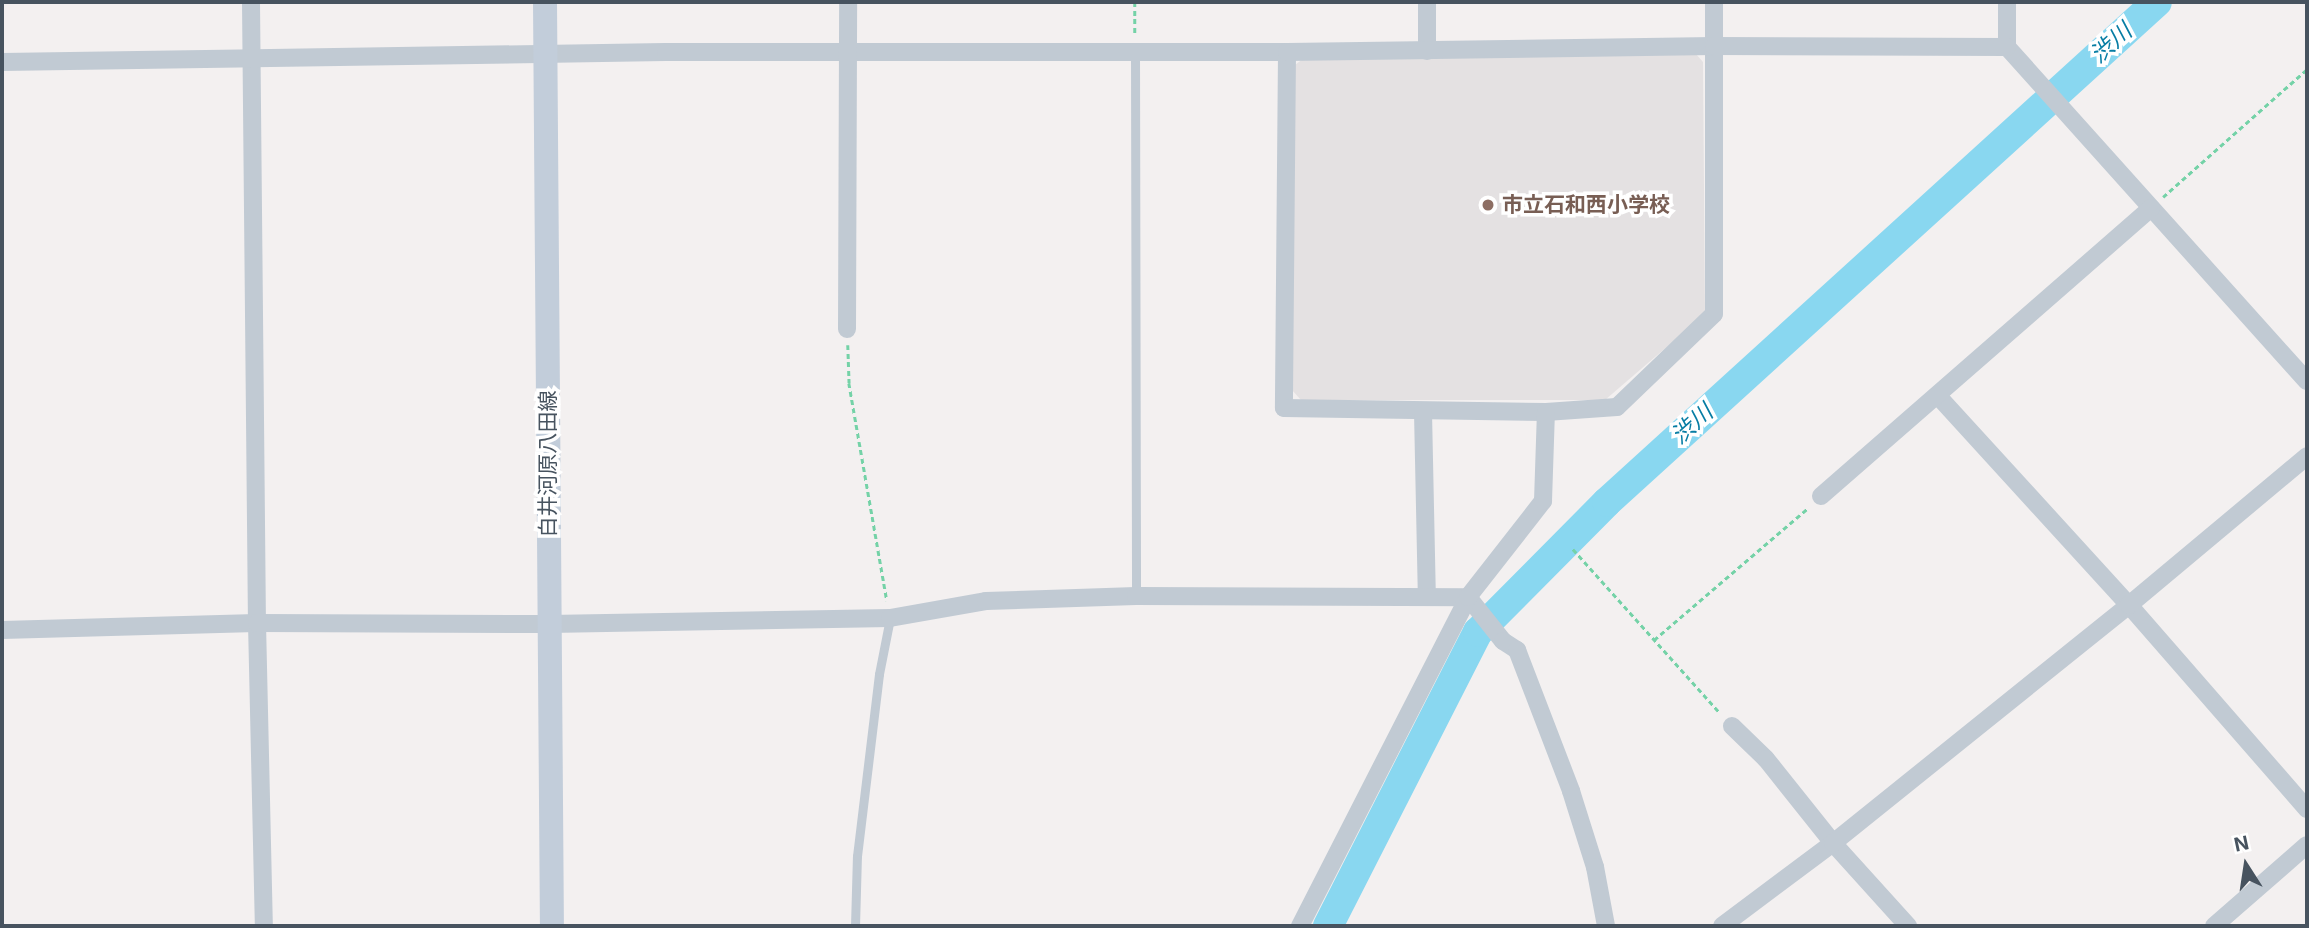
<!DOCTYPE html>
<html>
<head>
<meta charset="utf-8">
<style>
	body { margin:0 }
	#map { position:relative; width:2309px; height:928px; overflow:hidden; background:#f3f0f0; font-family:Inter,"Noto Sans JP",sans-serif }
	div>[style] { position:absolute }
	.education>* { inset:0; background:#e4e1e2 }
	.river>* { height:30px; margin:-15px; padding:0 15px; transform-origin:15px; border-radius:15px; background:#89d7f0 }
	.path>* { height:2.5px; margin-top:-1.25px; transform-origin:0; background:repeating-linear-gradient(90deg,#74d2a7 0 5px,transparent 0 8.5px) }
	.service>* { height:9px; margin:-4.5px; padding:0 4.5px; transform-origin:4.5px; border-radius:4.5px; background:#c1cad3 }
	.minor>* { height:18px; margin:-9px; padding:0 9px; transform-origin:9px; border-radius:9px; background:#c1cad3 }
	.secondary>* { height:24px; margin:-12px; padding:0 12px; transform-origin:12px; border-radius:12px; background:#c2cdda }
	.dots>* { width:19px; height:19px; translate:-50% -50%; box-sizing:border-box; border:4px solid #fff; border-radius:50% }
	span { translate:-50% -50%; white-space:nowrap; text-align:center; line-height:1.15; -webkit-text-stroke:7px #fff; paint-order:stroke }
	.education-label { font-size:21px; color:#785e54; font-weight:700 }
	.left { translate:0 -50%; text-align:left }
	.street-label { font-size:21px; color:#47535f }
	.water-label { font-size:23px; color:#077da4; font-style:italic }
	.frame { position:absolute; inset:0; border:4px solid #47535f; pointer-events:none }
	.north { position:absolute; left:2211px; top:830px; width:70px; height:70px; -webkit-text-stroke:5px #fff; paint-order:stroke; rotate:348deg; font-size:19px; font-weight:700; line-height:28px; text-align:center; color:#47535f }
	.north::after { content:''; display:block; margin:auto; width:24px; height:32px; background:#47535f; clip-path:polygon(50% 0,100% 100%,50% 72%,0 100%) }
</style>
</head>
<body>
<div id="map">
	<div class="education">
		<i style="clip-path:polygon(1696px 54px,1703px 62px,1705px 314px,1605px 400px,1301px 400px,1292px 390px,1295px 65px,1304px 58px)"></i>
	</div>
	<div class="river">
		<i style="left:1328px;top:926px;width:330px;rotate:-63deg"></i>
		<i style="left:1478px;top:632px;width:183px;rotate:-45.2deg"></i>
		<i style="left:1607px;top:502px;width:743px;rotate:-42.27deg"></i>
	</div>
	<div class="path">
		<i style="left:1135px;top:2px;width:31px;rotate:90deg"></i>
		<i style="left:2163px;top:197px;width:193px;rotate:-41.6deg"></i>
		<i style="left:848px;top:345px;width:38px;rotate:88deg"></i>
		<i style="left:849px;top:383px;width:221px;rotate:80.1deg"></i>
		<i style="left:1573px;top:549px;width:220px;rotate:48.1deg"></i>
		<i style="left:1654px;top:640px;width:203px;rotate:-40.6deg"></i>
	</div>
	<div class="service">
		<i style="left:1135px;top:51px;width:545px;rotate:89.89deg"></i>
		<i style="left:855px;top:926px;width:70px;rotate:-88.4deg"></i>
		<i style="left:857px;top:856px;width:183px;rotate:-83.1deg"></i>
		<i style="left:879px;top:674px;width:57px;rotate:-78.9deg"></i>
	</div>
	<div class="minor">
		<i style="left:251px;top:2px;width:621px;rotate:89.45deg"></i>
		<i style="left:257px;top:623px;width:303px;rotate:88.7deg"></i>
		<i style="left:1427px;top:2px;width:49px;rotate:90deg"></i>
		<i style="left:2007px;top:2px;width:45px;rotate:90deg"></i>
		<i style="left:2007px;top:47px;width:449px;rotate:48.1deg"></i>
		<i style="left:1287px;top:52px;width:356px;rotate:90.5deg"></i>
		<i style="left:1284px;top:408px;width:262px;rotate:0.9deg"></i>
		<i style="left:1546px;top:412px;width:71px;rotate:-4deg"></i>
		<i style="left:1617px;top:407px;width:134px;rotate:-43.8deg"></i>
		<i style="left:1714px;top:314px;width:312px;rotate:-90deg"></i>
		<i style="left:2px;top:62px;width:664px;rotate:-0.86deg"></i>
		<i style="left:666px;top:52px;width:621px"></i>
		<i style="left:1287px;top:52px;width:427px;rotate:-0.8deg"></i>
		<i style="left:1714px;top:46px;width:293px;rotate:0.2deg"></i>
		<i style="left:847px;top:329px;width:327px;rotate:-89.8deg"></i>
		<i style="left:1938px;top:396px;width:283px;rotate:47.6deg"></i>
		<i style="left:2129px;top:605px;width:271px;rotate:48.9deg"></i>
		<i style="left:1423px;top:412px;width:185px;rotate:88.8deg"></i>
		<i style="left:1821px;top:496px;width:438px;rotate:-41.1deg"></i>
		<i style="left:1468px;top:597px;width:56px;rotate:51.5deg"></i>
		<i style="left:1503px;top:641px;width:17px;rotate:33deg"></i>
		<i style="left:1517px;top:650px;width:151px;rotate:69deg"></i>
		<i style="left:1571px;top:791px;width:80px;rotate:72.5deg"></i>
		<i style="left:1595px;top:867px;width:60px;rotate:79.4deg"></i>
		<i style="left:2px;top:630px;width:255px;rotate:-1.6deg"></i>
		<i style="left:257px;top:623px;width:292px;rotate:0.2deg"></i>
		<i style="left:549px;top:624px;width:341px;rotate:-1deg"></i>
		<i style="left:890px;top:618px;width:97px;rotate:-10deg"></i>
		<i style="left:986px;top:601px;width:150px;rotate:-1.9deg"></i>
		<i style="left:1136px;top:596px;width:332px;rotate:0.2deg"></i>
		<i style="left:1732px;top:726px;width:47px;rotate:44.1deg"></i>
		<i style="left:1766px;top:759px;width:107px;rotate:51.4deg"></i>
		<i style="left:1833px;top:843px;width:112px;rotate:47.9deg"></i>
		<i style="left:1300px;top:926px;width:369px;rotate:-62.9deg"></i>
		<i style="left:1468px;top:597px;width:122px;rotate:-52deg"></i>
		<i style="left:1543px;top:501px;width:89px;rotate:-88.1deg"></i>
		<i style="left:1722px;top:926px;width:139px;rotate:-36.8deg"></i>
		<i style="left:1833px;top:843px;width:380px;rotate:-38.8deg"></i>
		<i style="left:2129px;top:605px;width:232px;rotate:-39.9deg"></i>
		<i style="left:2214px;top:926px;width:123px;rotate:-41.1deg"></i>
	</div>
	<div class="secondary">
		<i style="left:545px;top:2px;width:924px;rotate:89.57deg"></i>
	</div>
	<div class="dots">
		<i style="left:1488px;top:205px;background:#8d6e63"></i>
	</div>
	<div class="education-label">
		<span class="left" style="left:1502px;top:205px">市立石和西小学校</span>
	</div>
	<div class="street-label">
		<span style="left:548px;top:464px;rotate:-90deg">白井河原八田線</span>
	</div>
	<div class="water-label">
		<span style="left:2111px;top:43px;rotate:-42deg">渋川</span>
		<span style="left:1692px;top:424px;rotate:-42deg">渋川</span>
	</div>
	<div class="frame"></div>
	<div class="north">N</div>
</div>
</body>
</html>
